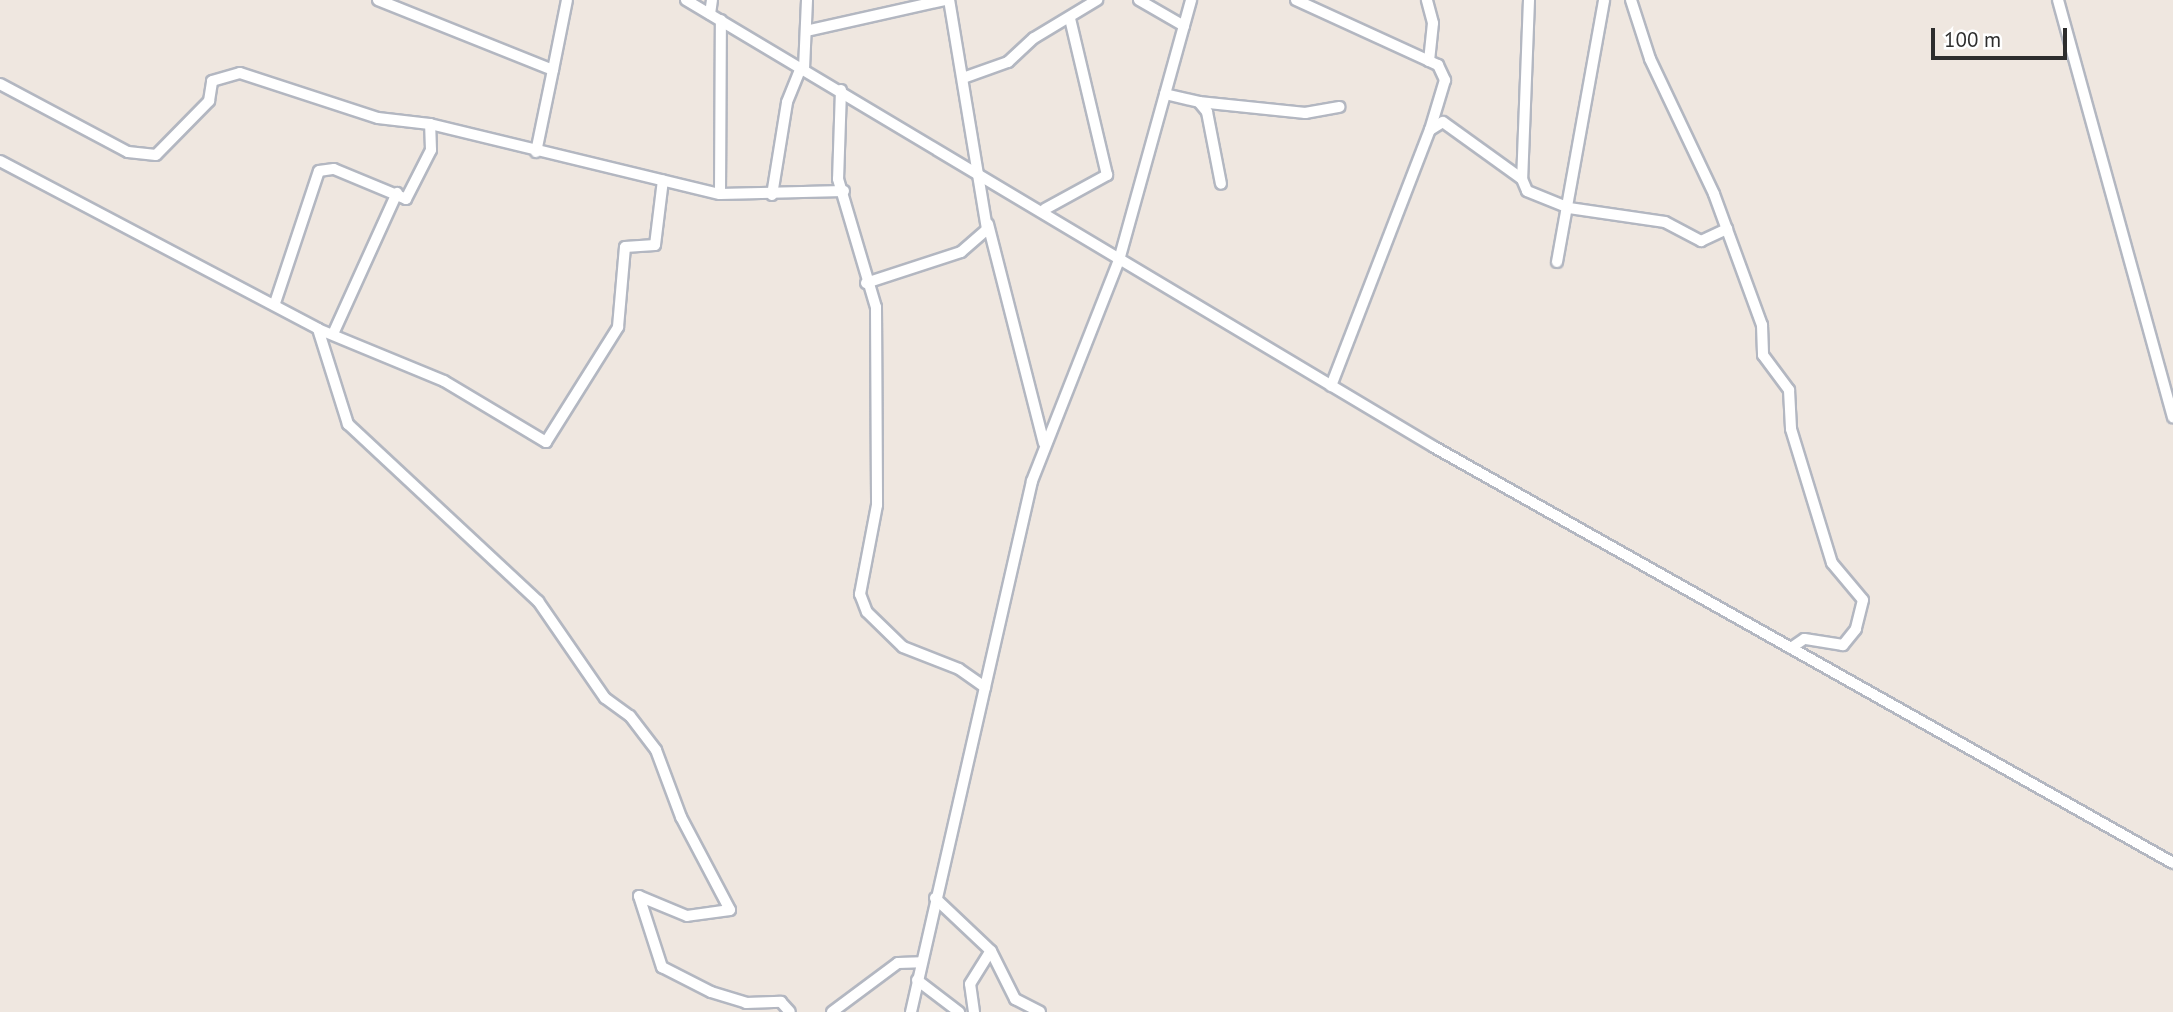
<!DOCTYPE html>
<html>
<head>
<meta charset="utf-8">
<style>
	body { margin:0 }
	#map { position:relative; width:2173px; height:1012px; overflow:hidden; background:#efe7e0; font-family:"PT Sans",sans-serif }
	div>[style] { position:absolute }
	.roads { filter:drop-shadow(2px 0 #b3b7c1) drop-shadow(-2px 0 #b3b7c1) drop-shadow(0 2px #b3b7c1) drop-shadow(0 -2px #b3b7c1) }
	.street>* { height:10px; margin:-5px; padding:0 5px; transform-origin:5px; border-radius:5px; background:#fff }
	span { translate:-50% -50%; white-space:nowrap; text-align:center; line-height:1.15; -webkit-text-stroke:5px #fff; paint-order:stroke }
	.scale { position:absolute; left:1931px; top:28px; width:136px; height:32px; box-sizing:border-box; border:4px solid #2d2d2d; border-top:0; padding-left:9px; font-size:21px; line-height:24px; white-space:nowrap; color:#2d2d2d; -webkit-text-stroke:5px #fff; paint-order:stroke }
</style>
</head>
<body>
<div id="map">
	<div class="roads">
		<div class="street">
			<i style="left:378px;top:0;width:188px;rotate:21.8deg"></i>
			<i style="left:553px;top:70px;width:71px;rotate:-78.7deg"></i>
			<i style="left:686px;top:0;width:871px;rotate:30.86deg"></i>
			<i style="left:1434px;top:447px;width:848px;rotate:29.38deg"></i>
			<i style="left:1139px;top:0;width:52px;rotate:30deg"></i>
			<i style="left:1296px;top:0;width:146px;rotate:24.6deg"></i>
			<i style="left:1429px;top:61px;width:38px;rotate:-84deg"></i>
			<i style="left:1433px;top:23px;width:24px;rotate:-105deg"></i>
			<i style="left:1529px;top:0;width:179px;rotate:92.2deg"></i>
			<i style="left:1522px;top:179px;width:13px;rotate:67deg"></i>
			<i style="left:1527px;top:191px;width:45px;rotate:22deg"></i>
			<i style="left:1569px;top:208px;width:97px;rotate:8.3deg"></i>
			<i style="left:1665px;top:222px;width:41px;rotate:27.8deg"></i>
			<i style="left:1701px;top:241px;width:29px;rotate:-25deg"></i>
			<i style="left:1631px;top:0;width:62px;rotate:72.1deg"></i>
			<i style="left:1650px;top:59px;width:149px;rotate:64.6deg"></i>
			<i style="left:1714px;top:194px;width:140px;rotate:69.9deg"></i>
			<i style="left:1762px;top:325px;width:30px;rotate:88deg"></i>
			<i style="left:1763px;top:355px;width:44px;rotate:53.4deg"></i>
			<i style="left:1789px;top:390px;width:39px;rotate:87deg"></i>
			<i style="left:1791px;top:429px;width:140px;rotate:73deg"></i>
			<i style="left:1832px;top:563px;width:48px;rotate:50deg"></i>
			<i style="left:1863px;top:600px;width:30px;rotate:104deg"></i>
			<i style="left:1856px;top:629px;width:21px;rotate:129deg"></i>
			<i style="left:1843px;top:645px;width:39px;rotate:-171deg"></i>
			<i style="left:1804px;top:639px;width:16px;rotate:145deg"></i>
			<i style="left:2058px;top:0;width:433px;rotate:74.6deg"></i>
			<i style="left:710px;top:14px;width:14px;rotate:-82deg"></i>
			<i style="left:806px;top:31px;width:142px;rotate:-12.6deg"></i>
			<i style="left:1429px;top:61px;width:10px;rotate:24deg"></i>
			<i style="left:1438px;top:65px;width:17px;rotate:65deg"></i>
			<i style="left:1445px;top:80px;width:52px;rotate:106.7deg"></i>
			<i style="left:1430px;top:130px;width:15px;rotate:-32deg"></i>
			<i style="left:1443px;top:122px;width:97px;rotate:35.8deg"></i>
			<i style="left:804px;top:69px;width:69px;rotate:-87.5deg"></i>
			<i style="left:963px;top:78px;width:48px;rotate:-19.6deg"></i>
			<i style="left:1008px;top:62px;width:35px;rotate:-43deg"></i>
			<i style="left:1034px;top:38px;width:74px;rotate:-31.1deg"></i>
			<i style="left:0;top:84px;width:145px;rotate:28deg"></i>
			<i style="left:128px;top:152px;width:28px;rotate:6deg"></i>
			<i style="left:156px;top:155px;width:76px;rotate:-45.5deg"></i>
			<i style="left:209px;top:101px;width:20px;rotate:-81deg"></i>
			<i style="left:212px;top:81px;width:29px;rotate:-16deg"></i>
			<i style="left:240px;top:73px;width:145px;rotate:18.1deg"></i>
			<i style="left:378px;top:118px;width:52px;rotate:6.6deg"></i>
			<i style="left:430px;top:124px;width:298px;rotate:13.6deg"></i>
			<i style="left:720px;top:194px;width:124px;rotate:-1.4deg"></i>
			<i style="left:841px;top:90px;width:89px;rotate:91.9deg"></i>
			<i style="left:838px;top:179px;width:134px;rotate:73.5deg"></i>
			<i style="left:876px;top:307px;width:198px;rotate:89.7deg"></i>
			<i style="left:877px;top:505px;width:91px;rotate:100.8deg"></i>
			<i style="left:860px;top:594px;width:19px;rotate:69deg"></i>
			<i style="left:867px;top:612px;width:50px;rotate:44.2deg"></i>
			<i style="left:903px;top:647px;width:60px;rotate:21.4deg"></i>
			<i style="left:959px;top:669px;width:32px;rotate:35deg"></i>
			<i style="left:1165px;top:94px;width:35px;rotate:13deg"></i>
			<i style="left:1199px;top:102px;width:13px;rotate:51deg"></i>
			<i style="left:1207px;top:112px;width:73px;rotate:79deg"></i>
			<i style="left:1199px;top:102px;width:107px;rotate:5.9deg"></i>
			<i style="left:1305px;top:113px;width:35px;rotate:-10deg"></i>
			<i style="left:536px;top:152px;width:84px;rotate:-78.3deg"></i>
			<i style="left:0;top:161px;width:360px;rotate:27.8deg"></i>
			<i style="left:318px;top:329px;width:100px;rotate:72.5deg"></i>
			<i style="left:348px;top:424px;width:260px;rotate:43deg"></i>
			<i style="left:538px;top:601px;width:118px;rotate:55.4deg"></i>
			<i style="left:605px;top:698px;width:31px;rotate:36deg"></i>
			<i style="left:630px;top:716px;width:43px;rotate:52.6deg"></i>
			<i style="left:656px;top:750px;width:72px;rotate:69.5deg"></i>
			<i style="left:681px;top:817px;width:105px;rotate:62.2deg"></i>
			<i style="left:730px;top:910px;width:43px;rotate:172.1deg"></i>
			<i style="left:687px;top:916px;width:52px;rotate:-157.4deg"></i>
			<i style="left:639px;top:896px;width:75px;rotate:72.1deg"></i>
			<i style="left:662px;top:967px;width:55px;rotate:27deg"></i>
			<i style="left:711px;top:992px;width:37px;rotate:17deg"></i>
			<i style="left:746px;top:1003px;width:35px;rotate:-2deg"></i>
			<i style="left:781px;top:1002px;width:13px;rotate:48deg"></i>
			<i style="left:720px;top:194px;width:174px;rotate:-89.7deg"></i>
			<i style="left:772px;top:195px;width:94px;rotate:-80.8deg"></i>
			<i style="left:787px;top:102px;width:38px;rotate:-68deg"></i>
			<i style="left:1045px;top:209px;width:71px;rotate:-28.7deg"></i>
			<i style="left:1107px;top:175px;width:160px;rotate:-103.3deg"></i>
			<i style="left:988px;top:224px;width:226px;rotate:75.7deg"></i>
			<i style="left:1557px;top:262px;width:266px;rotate:-79.8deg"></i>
			<i style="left:866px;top:283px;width:100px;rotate:-18.1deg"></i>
			<i style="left:961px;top:252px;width:35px;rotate:-41deg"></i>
			<i style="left:987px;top:229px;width:232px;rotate:-99.4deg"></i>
			<i style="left:275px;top:303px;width:139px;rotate:-71.6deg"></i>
			<i style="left:319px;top:171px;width:15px;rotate:-8deg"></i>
			<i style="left:334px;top:169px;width:78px;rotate:22.6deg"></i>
			<i style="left:406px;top:199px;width:55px;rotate:-63deg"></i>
			<i style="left:431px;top:150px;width:26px;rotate:-92deg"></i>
			<i style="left:318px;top:329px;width:136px;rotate:22.4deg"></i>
			<i style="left:444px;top:381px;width:119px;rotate:30.9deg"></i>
			<i style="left:546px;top:442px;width:136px;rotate:-57.9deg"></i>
			<i style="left:618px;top:327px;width:80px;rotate:-85deg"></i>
			<i style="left:625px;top:247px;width:30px;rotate:-4deg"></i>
			<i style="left:655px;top:245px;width:65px;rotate:-83deg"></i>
			<i style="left:333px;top:334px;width:155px;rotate:-65.6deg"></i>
			<i style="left:1331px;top:386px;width:274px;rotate:-68.9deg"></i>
			<i style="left:935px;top:898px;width:77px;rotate:43.4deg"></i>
			<i style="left:991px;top:951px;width:54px;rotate:63.4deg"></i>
			<i style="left:1015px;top:999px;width:28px;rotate:27deg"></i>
			<i style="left:917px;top:980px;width:53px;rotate:37.3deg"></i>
			<i style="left:832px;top:1012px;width:82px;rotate:-36.6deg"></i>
			<i style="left:898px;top:963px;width:23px;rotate:-2deg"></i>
			<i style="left:911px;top:1012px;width:545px;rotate:-77.16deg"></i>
			<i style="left:1032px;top:481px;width:238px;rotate:-68.5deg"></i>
			<i style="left:1119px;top:260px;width:270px;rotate:-74.5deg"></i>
			<i style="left:974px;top:1012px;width:28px;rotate:-98deg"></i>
			<i style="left:970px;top:984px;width:39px;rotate:-58deg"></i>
		</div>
	</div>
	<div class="scale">100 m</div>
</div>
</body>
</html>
